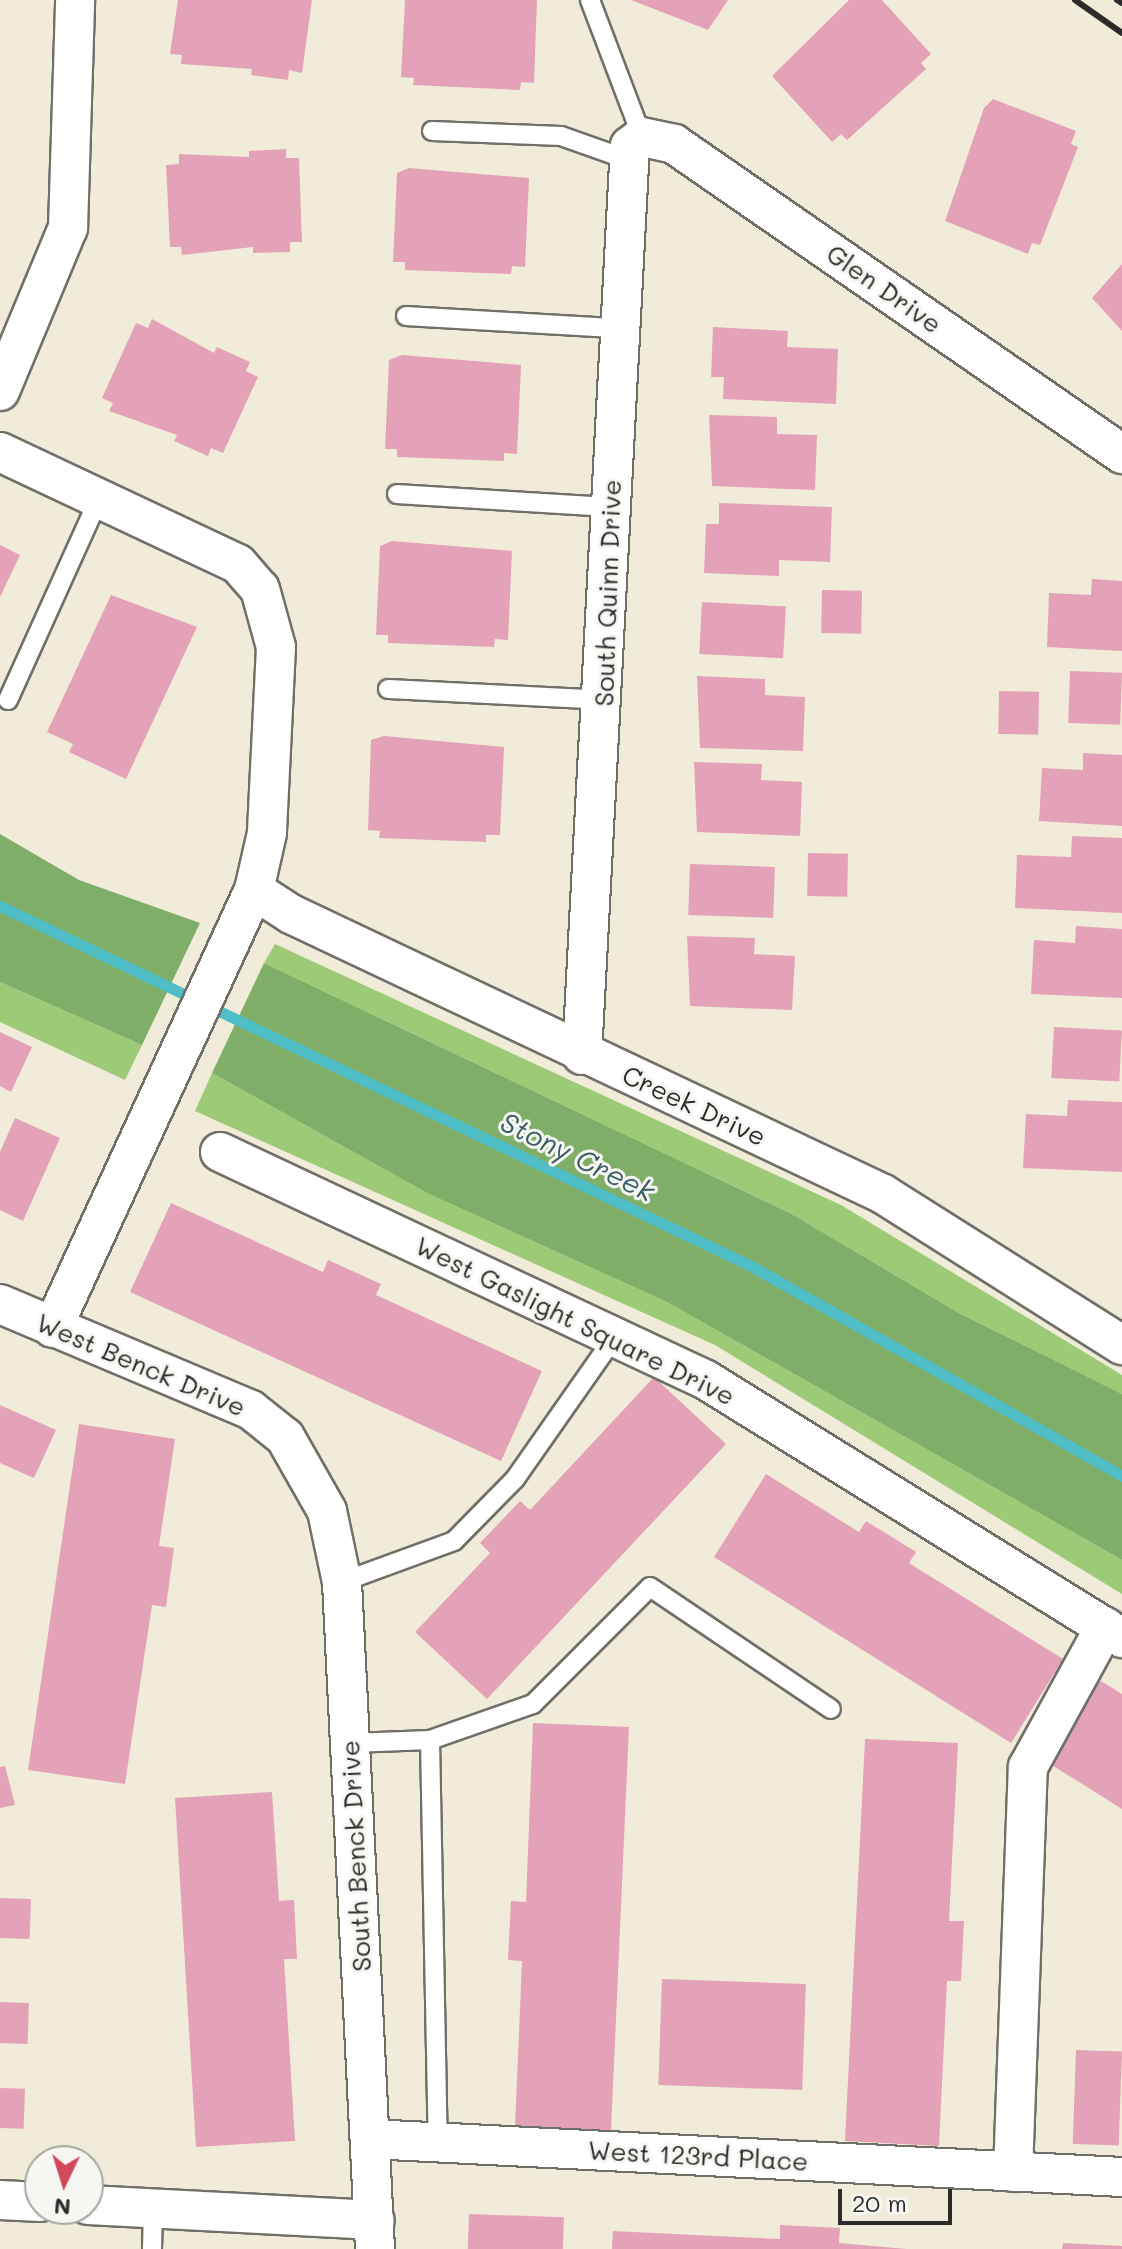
<!DOCTYPE html>
<html>
<head>
<meta charset="utf-8">
<style>
	body { margin:0 }
	#map { position:relative; width:1122px; height:2249px; overflow:hidden; background:#f1ecda; font-family:Mali,sans-serif }
	div>[style] { position:absolute }
	.green>* { inset:0; background:#9dca77 }
	.forest>* { inset:0; background:#7eae68 }
	.stream>* { height:11px; margin:-5.5px; padding:0 5.5px; transform-origin:5.5px; border-radius:5.5px; background:#50bec6 }
	.building>* { inset:0; background:#e4a2b8; transform-origin:0 0 }
	.roads { filter:drop-shadow(2px 0 #706f68) drop-shadow(-2px 0 #706f68) drop-shadow(0 2px #706f68) drop-shadow(0 -2px #706f68) }
	.service>* { height:18px; margin:-9px; padding:0 9px; transform-origin:9px; border-radius:9px; background:#fff }
	.minor>* { height:38px; margin:-19px; padding:0 19px; transform-origin:19px; border-radius:19px; background:#fff }
	.rail>* { height:6px; margin:-3px; padding:0 3px; transform-origin:3px; border-radius:3px; background:#2b2b2b }
	span { translate:-50% -50%; white-space:nowrap; text-align:center; line-height:1.15; -webkit-text-stroke:6px #f6f6f2; paint-order:stroke }
	.street-label { font-size:26px; color:#2b2b2b }
	.water-label { font-size:28px; color:#385e61; font-style:italic }
	.north { position:absolute; left:24px; top:2145px; width:80px; height:80px; box-sizing:border-box; background:#f6f6f2; border:2px solid #a5a5a2; border-radius:50%; rotate:184deg; font-size:22px; font-weight:700; line-height:32px; text-align:center; color:#2b2b2b }
	.north::after { content:''; display:block; margin:auto; width:28px; height:36px; background:#d1495b; clip-path:polygon(50% 0,100% 100%,50% 72%,0 100%) }
	.scale { position:absolute; left:838px; top:2189px; width:114px; height:36px; box-sizing:border-box; border:4px solid #2b2b2b; border-top:0; padding-left:10px; font-size:24px; line-height:28px; white-space:nowrap; color:#2b2b2b; -webkit-text-stroke:6px #f6f6f2; paint-order:stroke }
</style>
</head>
<body>
<div id="map">
	<div class="green">
		<i style="clip-path:polygon(275px 944px,841px 1205px,1122px 1375px,1122px 1394px,959px 1313px,790px 1213px,264px 963px)"></i>
		<i style="clip-path:polygon(0 982px,142px 1045px,125px 1080px,0 1022px)"></i>
		<i style="clip-path:polygon(212px 1073px,429px 1194px,667px 1302px,1122px 1560px,1122px 1594px,715px 1345px,195px 1111px)"></i>
	</div>
	<div class="forest">
		<i style="clip-path:polygon(0 834px,79px 880px,200px 923px,142px 1045px,0 982px)"></i>
		<i style="clip-path:polygon(264px 963px,790px 1213px,959px 1313px,1122px 1394px,1122px 1560px,667px 1302px,429px 1194px,212px 1073px)"></i>
	</div>
	<div class="stream">
		<i style="left:0;top:906px;width:835px;rotate:25.61deg"></i>
		<i style="left:753px;top:1267px;width:424px;rotate:29.5deg"></i>
	</div>
	<div class="building">
		<i style="clip-path:polygon(178px 0,312px 0,302px 73px,289px 70px,288px 80px,251px 75px,252px 69px,181px 64px,182px 55px,170px 54px)"></i>
		<i style="clip-path:polygon(405px 0,537px 0,534px 83px,521px 82px,520px 90px,413px 85px,414px 78px,401px 77px)"></i>
		<i style="clip-path:polygon(631px 0,728px 0,708px 30px)"></i>
		<i style="clip-path:polygon(849px 0,882px 0,931px 54px,921px 63px,926px 69px,847px 140px,841px 134px,832px 142px,772px 76px)"></i>
		<i style="clip-path:polygon(993px 99px,1076px 131px,1071px 144px,1078px 147px,1040px 245px,1032px 243px,1028px 254px,945px 221px,984px 108px)"></i>
		<i style="clip-path:polygon(286px 149px,286px 158px,299px 158px,302px 242px,290px 242px,290px 252px,253px 253px,253px 247px,182px 255px,181px 247px,170px 247px,166px 165px,179px 164px,179px 154px,249px 157px,249px 151px)"></i>
		<i style="clip-path:polygon(409px 168px,529px 178px,525px 267px,512px 266px,511px 274px,405px 270px,405px 262px,393px 262px,397px 173px)"></i>
		<i style="clip-path:polygon(1122px 264px,1122px 331px,1092px 298px)"></i>
		<i style="clip-path:polygon(152px 319px,214px 353px,217px 347px,250px 362px,246px 371px,258px 377px,223px 453px,211px 448px,208px 456px,174px 441px,177px 435px,109px 411px,113px 403px,102px 398px,136px 323px,148px 328px)"></i>
		<i style="clip-path:polygon(713px 327px,788px 331px,787px 347px,838px 349px,836px 404px,723px 399px,724px 377px,711px 377px)"></i>
		<i style="clip-path:polygon(402px 355px,521px 365px,517px 454px,504px 453px,504px 461px,397px 457px,397px 449px,385px 449px,389px 360px)"></i>
		<i style="clip-path:polygon(709px 415px,777px 417px,777px 434px,817px 435px,815px 490px,712px 486px)"></i>
		<i style="clip-path:polygon(719px 503px,832px 507px,830px 562px,779px 560px,779px 576px,704px 573px,706px 524px,719px 524px)"></i>
		<i style="clip-path:polygon(392px 541px,512px 551px,508px 640px,495px 639px,494px 647px,388px 643px,388px 635px,376px 635px,380px 546px)"></i>
		<i style="clip-path:polygon(0 545px,20px 555px,0 597px)"></i>
		<i style="clip-path:polygon(1092px 579px,1122px 581px,1122px 651px,1047px 647px,1049px 593px,1091px 595px)"></i>
		<i style="left:822px;top:590px;width:40px;height:43px;rotate:1deg"></i>
		<i style="clip-path:polygon(111px 595px,197px 627px,126px 779px,69px 752px,73px 744px,47px 732px)"></i>
		<i style="left:702px;top:602px;width:84px;height:52px;rotate:3deg"></i>
		<i style="left:1070px;top:671px;width:52px;height:52px;rotate:2deg"></i>
		<i style="clip-path:polygon(697px 676px,765px 679px,765px 695px,805px 697px,803px 751px,700px 748px)"></i>
		<i style="left:999px;top:691px;width:40px;height:43px;rotate:1deg"></i>
		<i style="clip-path:polygon(384px 736px,504px 747px,500px 835px,486px 835px,486px 842px,379px 838px,380px 831px,368px 830px,371px 740px)"></i>
		<i style="clip-path:polygon(1083px 753px,1122px 755px,1122px 826px,1039px 821px,1042px 768px,1083px 770px)"></i>
		<i style="clip-path:polygon(694px 762px,762px 764px,761px 780px,802px 782px,800px 836px,697px 832px)"></i>
		<i style="clip-path:polygon(1072px 836px,1122px 838px,1122px 913px,1015px 908px,1017px 855px,1071px 857px)"></i>
		<i style="left:808px;top:853px;width:40px;height:43px;rotate:1deg"></i>
		<i style="left:690px;top:864px;width:85px;height:51px;rotate:2deg"></i>
		<i style="clip-path:polygon(1076px 926px,1122px 929px,1122px 998px,1031px 994px,1034px 940px,1075px 943px)"></i>
		<i style="clip-path:polygon(687px 936px,755px 938px,754px 954px,795px 956px,792px 1010px,690px 1006px)"></i>
		<i style="left:1054px;top:1027px;width:68px;height:51px;rotate:3deg"></i>
		<i style="clip-path:polygon(0 1032px,32px 1047px,11px 1092px,0 1086px)"></i>
		<i style="clip-path:polygon(1068px 1100px,1122px 1102px,1122px 1172px,1023px 1168px,1026px 1114px,1067px 1116px)"></i>
		<i style="clip-path:polygon(15px 1118px,60px 1138px,23px 1221px,0 1210px,0 1152px)"></i>
		<i style="clip-path:polygon(171px 1203px,323px 1272px,328px 1260px,381px 1284px,376px 1295px,542px 1371px,501px 1461px,130px 1292px)"></i>
		<i style="clip-path:polygon(654px 1377px,726px 1444px,487px 1699px,415px 1632px,490px 1553px,480px 1543px,520px 1501px,530px 1510px)"></i>
		<i style="clip-path:polygon(0 1405px,56px 1430px,34px 1478px,0 1463px)"></i>
		<i style="clip-path:polygon(79px 1424px,175px 1439px,159px 1546px,174px 1548px,166px 1607px,152px 1605px,125px 1784px,28px 1770px)"></i>
		<i style="clip-path:polygon(766px 1474px,859px 1532px,866px 1521px,916px 1552px,909px 1563px,1063px 1659px,1011px 1743px,714px 1557px)"></i>
		<i style="clip-path:polygon(1099px 1680px,1122px 1694px,1122px 1809px,1047px 1762px)"></i>
		<i style="clip-path:polygon(533px 1723px,629px 1727px,611px 2131px,515px 2127px,522px 1961px,508px 1960px,511px 1901px,526px 1902px)"></i>
		<i style="clip-path:polygon(865px 1739px,958px 1743px,949px 1921px,964px 1921px,961px 1981px,947px 1981px,939px 2146px,845px 2141px)"></i>
		<i style="clip-path:polygon(5px 1766px,15px 1805px,0 1808px,0 1767px)"></i>
		<i style="clip-path:polygon(272px 1792px,279px 1901px,294px 1900px,297px 1959px,284px 1959px,295px 2141px,196px 2147px,175px 1798px)"></i>
		<i style="left:0;top:1898px;width:31px;height:40px;rotate:2deg"></i>
		<i style="left:662px;top:1979px;width:144px;height:106px;rotate:2deg"></i>
		<i style="left:0;top:2002px;width:29px;height:41px;rotate:2deg"></i>
		<i style="left:1076px;top:2050px;width:46px;height:94px;rotate:2deg"></i>
		<i style="left:0;top:2088px;width:25px;height:40px;rotate:2deg"></i>
		<i style="left:469px;top:2214px;width:95px;height:35px;rotate:2deg"></i>
		<i style="clip-path:polygon(780px 2225px,840px 2228px,839px 2243px,907px 2249px,612px 2249px,613px 2231px,780px 2239px)"></i>
		<i style="clip-path:polygon(1063px 2243px,1122px 2246px,1122px 2249px,1062px 2249px)"></i>
	</div>
	<div class="roads">
		<div class="service">
			<i style="left:590px;top:0;width:147px;rotate:69.2deg"></i>
			<i style="left:432px;top:131px;width:129px;rotate:2.2deg"></i>
			<i style="left:561px;top:136px;width:69px;rotate:19.5deg"></i>
			<i style="left:406px;top:316px;width:211px;rotate:3.3deg"></i>
			<i style="left:397px;top:494px;width:215px;rotate:3.5deg"></i>
			<i style="left:388px;top:689px;width:215px;rotate:2.9deg"></i>
			<i style="left:8px;top:700px;width:224px;rotate:-65.7deg"></i>
			<i style="left:342px;top:1582px;width:119px;rotate:-20.1deg"></i>
			<i style="left:454px;top:1541px;width:87px;rotate:-45.5deg"></i>
			<i style="left:515px;top:1479px;width:174px;rotate:-55deg"></i>
			<i style="left:430px;top:1740px;width:402px;rotate:88.9deg"></i>
			<i style="left:351px;top:1743px;width:79px;rotate:-2.2deg"></i>
			<i style="left:430px;top:1740px;width:109px;rotate:-19.3deg"></i>
			<i style="left:533px;top:1704px;width:165px;rotate:-45deg"></i>
			<i style="left:650px;top:1587px;width:218px;rotate:34deg"></i>
			<i style="left:152px;top:2249px;width:41px;rotate:-88.6deg"></i>
		</div>
		<div class="minor">
			<i style="left:0;top:391px;width:177px;rotate:-67.4deg"></i>
			<i style="left:68px;top:228px;width:228px;rotate:-88.2deg"></i>
			<i style="left:0;top:452px;width:263px;rotate:25.2deg"></i>
			<i style="left:238px;top:564px;width:33px;rotate:49deg"></i>
			<i style="left:260px;top:589px;width:60px;rotate:74.6deg"></i>
			<i style="left:276px;top:647px;width:186px;rotate:92.8deg"></i>
			<i style="left:267px;top:833px;width:58px;rotate:102.8deg"></i>
			<i style="left:254px;top:890px;width:482px;rotate:114.7deg"></i>
			<i style="left:254px;top:890px;width:44px;rotate:33deg"></i>
			<i style="left:291px;top:914px;width:655px;rotate:25.31deg"></i>
			<i style="left:883px;top:1194px;width:283px;rotate:32.3deg"></i>
			<i style="left:582px;top:1055px;width:910px;rotate:-86.98deg"></i>
			<i style="left:630px;top:146px;width:15px;rotate:-37deg"></i>
			<i style="left:642px;top:137px;width:33px;rotate:12deg"></i>
			<i style="left:674px;top:144px;width:545px;rotate:34.68deg"></i>
			<i style="left:220px;top:1152px;width:537px;rotate:25.13deg"></i>
			<i style="left:706px;top:1380px;width:490px;rotate:31.8deg"></i>
			<i style="left:0;top:1304px;width:272px;rotate:22.9deg"></i>
			<i style="left:251px;top:1410px;width:43px;rotate:38.5deg"></i>
			<i style="left:285px;top:1437px;width:85px;rotate:60.4deg"></i>
			<i style="left:327px;top:1511px;width:73px;rotate:78.1deg"></i>
			<i style="left:342px;top:1582px;width:668px;rotate:87.17deg"></i>
			<i style="left:370px;top:2139px;width:753px;rotate:2.89deg"></i>
			<i style="left:1013px;top:2172px;width:405px;rotate:-87.9deg"></i>
			<i style="left:1028px;top:1767px;width:160px;rotate:-61.2deg"></i>
			<i style="left:0;top:2200px;width:40px;rotate:2.9deg"></i>
			<i style="left:88px;top:2205px;width:287px;rotate:3deg"></i>
		</div>
	</div>
	<div class="rail">
		<i style="left:1075px;top:0;width:57px;rotate:35.1deg"></i>
		<i style="left:1117px;top:0;width:6px;rotate:31deg"></i>
	</div>
	<div class="street-label">
		<span style="left:884px;top:289px;rotate:35deg">Glen Drive</span>
		<span style="left:608px;top:593px;rotate:-88deg">South Quinn Drive</span>
		<span style="left:694px;top:1106px;rotate:25deg">Creek Drive</span>
		<span style="left:575px;top:1321px;rotate:26deg">West Gaslight Square Drive</span>
		<span style="left:141px;top:1365px;rotate:23deg">West Benck Drive</span>
		<span style="left:356px;top:1856px;rotate:-93deg">South Benck Drive</span>
		<span style="left:698px;top:2156px;rotate:3deg">West 123rd Place</span>
	</div>
	<div class="water-label">
		<span style="left:578px;top:1156px;rotate:26deg">Stony Creek</span>
	</div>
	<div class="north">N</div>
	<div class="scale">20 m</div>
</div>
</body>
</html>
